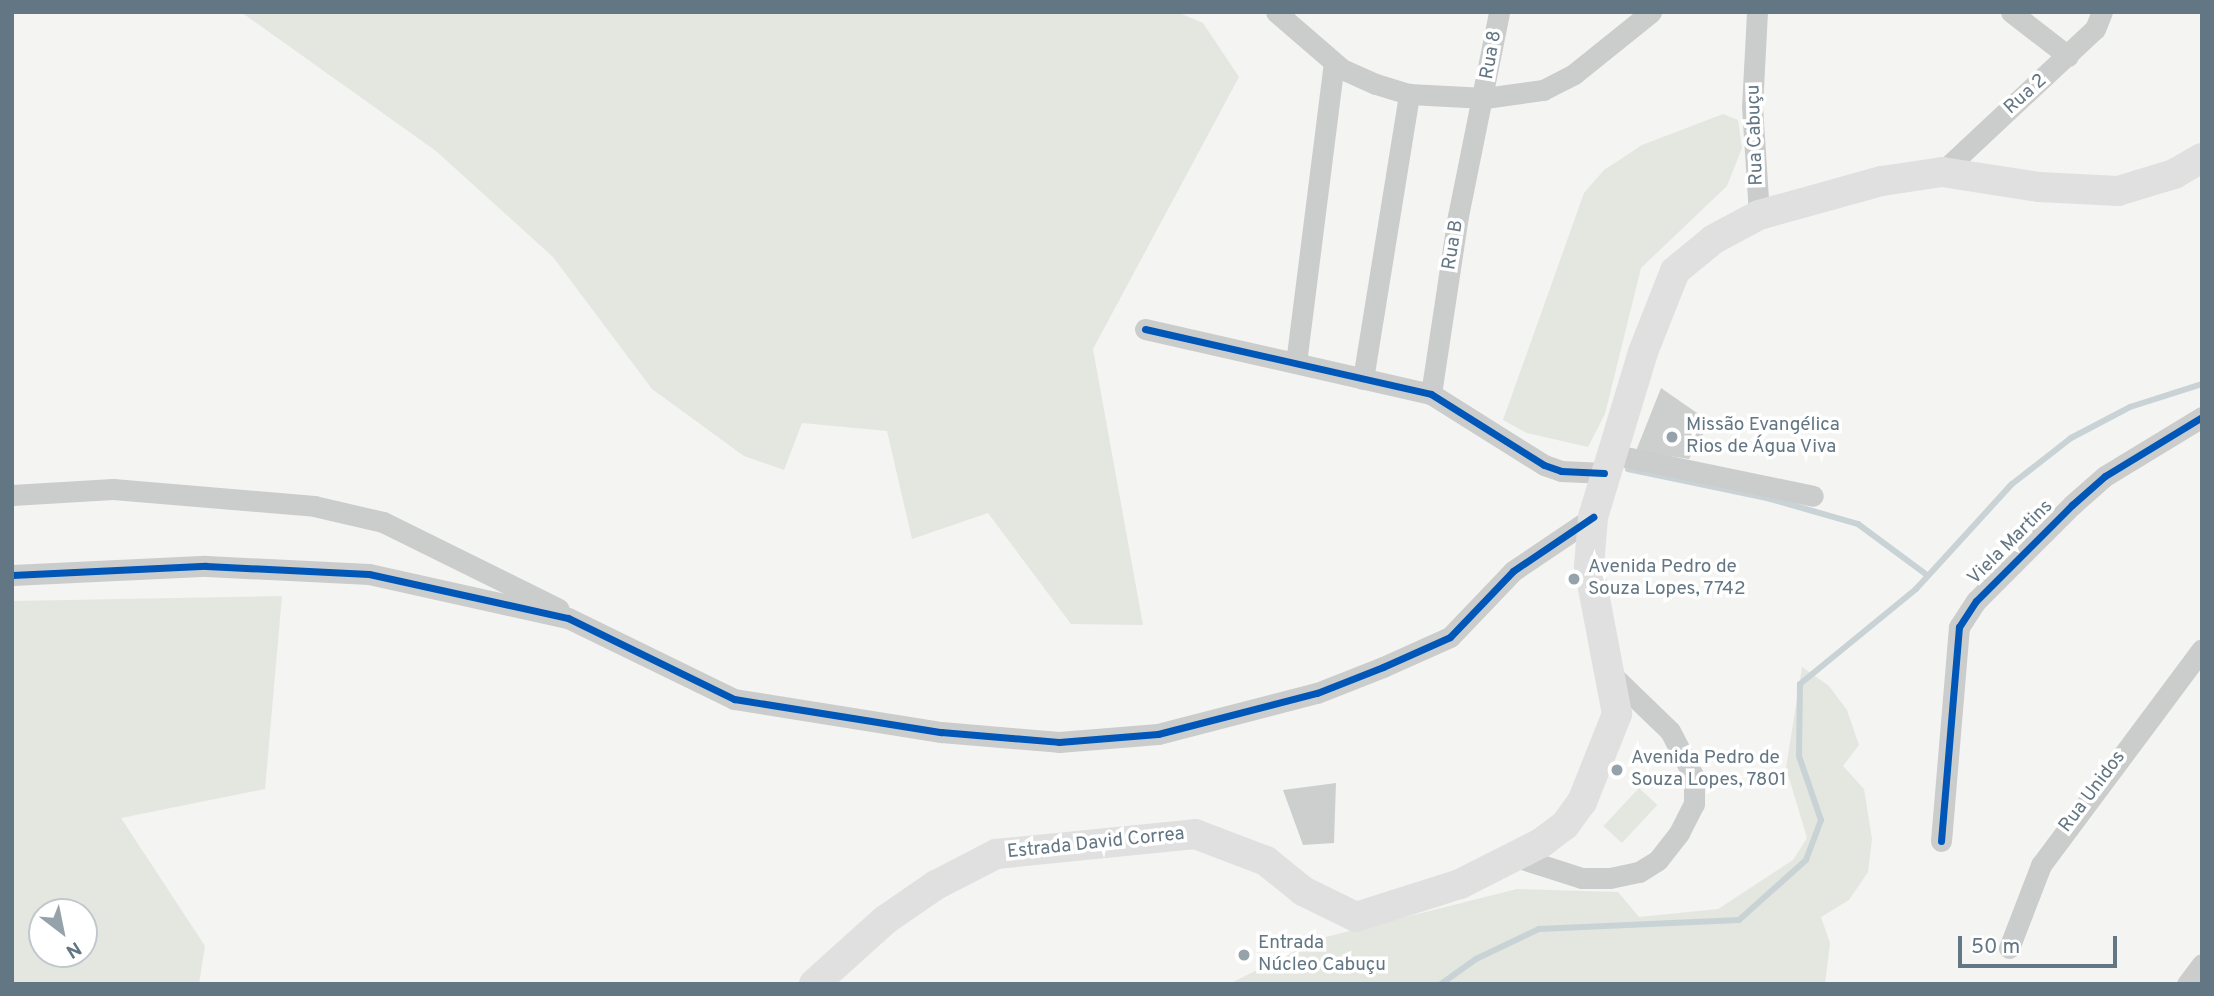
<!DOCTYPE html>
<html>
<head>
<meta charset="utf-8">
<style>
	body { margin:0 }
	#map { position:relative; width:2214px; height:996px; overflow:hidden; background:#f4f4f2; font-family:Overpass,sans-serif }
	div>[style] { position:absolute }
	.green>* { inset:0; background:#e4e7e0; transform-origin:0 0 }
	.stream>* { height:6px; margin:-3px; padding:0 3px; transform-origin:3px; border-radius:3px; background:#c9d3d5 }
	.building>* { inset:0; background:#cdcfce }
	.street>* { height:21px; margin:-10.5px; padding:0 10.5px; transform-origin:10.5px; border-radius:10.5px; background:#cbcdcd }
	.secondary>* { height:30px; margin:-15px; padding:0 15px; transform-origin:15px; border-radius:15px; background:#e0e0e0 }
	.cycleway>* { height:7px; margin:-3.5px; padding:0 3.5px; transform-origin:3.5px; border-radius:3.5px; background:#0057b8 }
	.dots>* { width:19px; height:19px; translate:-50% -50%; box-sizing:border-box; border:4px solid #fff; border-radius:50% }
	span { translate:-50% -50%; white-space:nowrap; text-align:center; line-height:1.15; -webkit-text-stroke:7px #fff; paint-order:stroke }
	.street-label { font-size:19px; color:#637683 }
	.poi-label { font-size:19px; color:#637683 }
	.left { translate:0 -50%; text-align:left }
	.frame { position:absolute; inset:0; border:14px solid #637683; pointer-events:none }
	.north { position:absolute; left:28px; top:898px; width:70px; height:70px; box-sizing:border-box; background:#fff; border:2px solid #c1c8cd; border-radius:50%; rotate:148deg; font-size:19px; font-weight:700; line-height:28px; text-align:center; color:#637683 }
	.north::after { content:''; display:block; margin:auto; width:24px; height:32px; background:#96a2aa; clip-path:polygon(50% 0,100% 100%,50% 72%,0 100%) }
	.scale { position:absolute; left:1958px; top:936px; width:159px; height:32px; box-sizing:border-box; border:4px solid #637683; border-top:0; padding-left:9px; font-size:21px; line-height:24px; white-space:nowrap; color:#637683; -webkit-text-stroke:5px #fff; paint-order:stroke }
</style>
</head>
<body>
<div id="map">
	<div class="green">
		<i style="clip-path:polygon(241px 12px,1177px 12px,1203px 23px,1239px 77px,1093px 349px,1143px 625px,1071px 624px,988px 513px,912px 539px,887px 431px,802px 423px,784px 470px,744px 456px,652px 389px,553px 257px,436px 151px)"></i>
		<i style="clip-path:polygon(1723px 114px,1738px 120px,1742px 148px,1727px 186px,1641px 268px,1605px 414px,1588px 447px,1527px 433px,1503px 420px,1584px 193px,1604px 170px,1642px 145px)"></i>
		<i style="clip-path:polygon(evenodd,282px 596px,265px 789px,121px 818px,205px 946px,199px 984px,12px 984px,12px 601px,282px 596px,42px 912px,84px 912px,84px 954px,42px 954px,42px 912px)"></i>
		<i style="clip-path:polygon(1802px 667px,1829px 686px,1847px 710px,1859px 745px,1843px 766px,1864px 789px,1872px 839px,1868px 872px,1849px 900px,1821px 917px,1830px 943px,1825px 984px,1229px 984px,1322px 938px,1517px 889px,1618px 892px,1639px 917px,1718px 909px,1793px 860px,1807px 838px,1786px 768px)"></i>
		<i style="left:1639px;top:788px;width:25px;height:52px;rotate:43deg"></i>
	</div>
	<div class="stream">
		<i style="left:1628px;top:469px;width:142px;rotate:11.8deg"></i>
		<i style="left:1767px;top:498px;width:95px;rotate:15.9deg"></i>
		<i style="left:1858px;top:524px;width:86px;rotate:36.5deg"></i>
		<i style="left:1441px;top:984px;width:43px;rotate:-35.5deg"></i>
		<i style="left:1476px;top:959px;width:70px;rotate:-25.5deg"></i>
		<i style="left:1539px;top:929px;width:200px;rotate:-2.6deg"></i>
		<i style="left:1739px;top:920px;width:90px;rotate:-41.8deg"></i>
		<i style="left:1806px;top:860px;width:43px;rotate:-69.4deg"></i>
		<i style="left:1821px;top:820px;width:68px;rotate:-109deg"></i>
		<i style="left:1799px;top:756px;width:72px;rotate:-89.2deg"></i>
		<i style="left:1800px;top:684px;width:150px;rotate:-39.3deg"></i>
		<i style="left:1916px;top:589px;width:142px;rotate:-47.6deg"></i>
		<i style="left:2012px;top:484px;width:75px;rotate:-37.9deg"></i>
		<i style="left:2071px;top:438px;width:67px;rotate:-27.7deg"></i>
		<i style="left:2130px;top:407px;width:76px;rotate:-17.7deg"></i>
	</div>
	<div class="building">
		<i style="clip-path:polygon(1661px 388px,1710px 422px,1689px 459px,1636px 451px)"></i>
		<i style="clip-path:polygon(1336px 783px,1334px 843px,1303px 845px,1283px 790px)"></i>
	</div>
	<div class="street">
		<i style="left:1276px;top:12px;width:87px;rotate:40.8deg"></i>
		<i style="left:1342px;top:69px;width:37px;rotate:24deg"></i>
		<i style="left:1376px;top:84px;width:34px;rotate:17deg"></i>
		<i style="left:1409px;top:94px;width:76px;rotate:3deg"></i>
		<i style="left:1485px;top:98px;width:59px;rotate:-7.9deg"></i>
		<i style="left:1543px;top:90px;width:35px;rotate:-27deg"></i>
		<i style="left:1574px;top:74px;width:99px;rotate:-38.8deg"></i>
		<i style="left:1757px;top:12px;width:94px;rotate:93deg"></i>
		<i style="left:1752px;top:106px;width:109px;rotate:86.3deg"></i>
		<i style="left:2011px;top:12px;width:72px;rotate:37.7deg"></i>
		<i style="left:1942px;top:172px;width:209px;rotate:-43.1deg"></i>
		<i style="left:2095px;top:29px;width:18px;rotate:-68deg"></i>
		<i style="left:1145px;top:329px;width:293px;rotate:12.8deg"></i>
		<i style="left:1431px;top:394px;width:133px;rotate:32.1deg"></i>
		<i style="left:1544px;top:465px;width:18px;rotate:19deg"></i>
		<i style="left:1561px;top:471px;width:43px;rotate:2.7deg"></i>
		<i style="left:1296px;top:363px;width:302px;rotate:-82.8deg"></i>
		<i style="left:1363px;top:379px;width:289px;rotate:-80.8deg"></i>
		<i style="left:1431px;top:394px;width:180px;rotate:-81.4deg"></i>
		<i style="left:1458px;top:216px;width:208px;rotate:-78.6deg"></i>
		<i style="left:1611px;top:454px;width:206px;rotate:11.7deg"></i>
		<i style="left:12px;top:495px;width:101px;rotate:-3.4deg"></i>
		<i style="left:113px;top:489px;width:202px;rotate:4.8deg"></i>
		<i style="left:314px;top:506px;width:71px;rotate:13.1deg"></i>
		<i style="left:383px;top:522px;width:196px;rotate:26.3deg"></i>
		<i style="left:12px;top:575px;width:194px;rotate:-2.7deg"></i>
		<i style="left:206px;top:566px;width:163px;rotate:2.8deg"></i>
		<i style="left:369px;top:574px;width:204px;rotate:12.5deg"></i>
		<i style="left:568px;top:618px;width:185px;rotate:26deg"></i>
		<i style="left:734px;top:699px;width:210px;rotate:9.1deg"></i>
		<i style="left:941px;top:732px;width:118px;rotate:4.8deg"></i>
		<i style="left:1059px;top:742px;width:99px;rotate:-4.6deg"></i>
		<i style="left:1158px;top:734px;width:164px;rotate:-14.5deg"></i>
		<i style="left:1317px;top:693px;width:71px;rotate:-21.5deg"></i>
		<i style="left:1383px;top:667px;width:73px;rotate:-24.1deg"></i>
		<i style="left:1450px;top:637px;width:91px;rotate:-46.3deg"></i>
		<i style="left:1513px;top:571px;width:97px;rotate:-34deg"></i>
		<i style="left:1941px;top:841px;width:215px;rotate:-85.2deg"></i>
		<i style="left:1959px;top:627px;width:31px;rotate:-57deg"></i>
		<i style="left:1976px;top:601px;width:136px;rotate:-45deg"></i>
		<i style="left:2072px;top:505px;width:44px;rotate:-41.3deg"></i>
		<i style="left:2105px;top:476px;width:114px;rotate:-31.3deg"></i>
		<i style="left:1516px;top:857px;width:69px;rotate:17.7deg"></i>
		<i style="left:1582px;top:878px;width:28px"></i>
		<i style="left:1610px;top:878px;width:30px;rotate:-12deg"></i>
		<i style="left:1639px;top:872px;width:22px;rotate:-32deg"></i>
		<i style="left:1658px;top:860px;width:34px;rotate:-52deg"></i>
		<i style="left:1679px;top:833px;width:33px;rotate:-63deg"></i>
		<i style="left:1694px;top:804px;width:27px;rotate:-90deg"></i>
		<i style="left:1694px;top:777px;width:52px;rotate:-117.6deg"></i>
		<i style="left:1670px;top:731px;width:83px;rotate:-136deg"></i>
		<i style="left:2009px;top:948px;width:89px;rotate:-68.9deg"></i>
		<i style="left:2041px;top:865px;width:269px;rotate:-53.3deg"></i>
		<i style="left:2187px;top:984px;width:25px;rotate:-53deg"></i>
	</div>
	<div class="secondary">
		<i style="left:814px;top:984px;width:96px;rotate:-42deg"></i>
		<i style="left:885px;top:920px;width:62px;rotate:-34.5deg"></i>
		<i style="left:936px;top:885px;width:68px;rotate:-27.3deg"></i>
		<i style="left:996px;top:854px;width:200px;rotate:-5.7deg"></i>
		<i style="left:1195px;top:834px;width:76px;rotate:20.8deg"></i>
		<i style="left:1266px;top:861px;width:48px;rotate:39deg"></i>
		<i style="left:1303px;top:891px;width:59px;rotate:26.1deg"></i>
		<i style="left:1356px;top:917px;width:109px;rotate:-17.6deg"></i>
		<i style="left:1460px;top:884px;width:91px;rotate:-26.8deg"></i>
		<i style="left:1541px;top:843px;width:30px;rotate:-37deg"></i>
		<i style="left:1565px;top:825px;width:29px;rotate:-54deg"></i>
		<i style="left:1582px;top:802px;width:95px;rotate:-68.3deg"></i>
		<i style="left:1617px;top:714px;width:150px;rotate:-100.8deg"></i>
		<i style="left:1589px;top:567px;width:50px;rotate:-85.4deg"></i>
		<i style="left:1593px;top:517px;width:172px;rotate:-73.1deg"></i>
		<i style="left:1643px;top:352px;width:87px;rotate:-68.4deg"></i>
		<i style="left:1675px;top:271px;width:50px;rotate:-39.4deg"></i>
		<i style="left:1714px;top:239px;width:51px;rotate:-28.1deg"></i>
		<i style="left:1759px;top:215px;width:128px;rotate:-15.5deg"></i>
		<i style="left:1882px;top:181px;width:61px;rotate:-8.5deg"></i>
		<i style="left:1942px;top:172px;width:98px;rotate:8.8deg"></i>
		<i style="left:2039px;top:187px;width:79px;rotate:2.9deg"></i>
		<i style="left:2118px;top:191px;width:59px;rotate:-16.9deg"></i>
		<i style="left:2174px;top:174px;width:32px;rotate:-30deg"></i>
	</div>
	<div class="cycleway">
		<i style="left:1145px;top:329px;width:293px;rotate:12.8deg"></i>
		<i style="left:1431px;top:394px;width:133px;rotate:32.1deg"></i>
		<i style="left:1544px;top:465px;width:18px;rotate:19deg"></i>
		<i style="left:1561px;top:471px;width:43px;rotate:2.7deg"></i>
		<i style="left:12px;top:575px;width:194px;rotate:-2.7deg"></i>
		<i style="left:206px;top:566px;width:163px;rotate:2.8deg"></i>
		<i style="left:369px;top:574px;width:204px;rotate:12.5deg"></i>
		<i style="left:568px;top:618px;width:185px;rotate:26deg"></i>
		<i style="left:734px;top:699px;width:210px;rotate:9.1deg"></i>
		<i style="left:941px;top:732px;width:118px;rotate:4.8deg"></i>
		<i style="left:1059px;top:742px;width:99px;rotate:-4.6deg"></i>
		<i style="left:1158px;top:734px;width:164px;rotate:-14.5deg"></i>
		<i style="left:1317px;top:693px;width:71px;rotate:-21.5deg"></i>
		<i style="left:1383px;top:667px;width:73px;rotate:-24.1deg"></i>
		<i style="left:1450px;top:637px;width:91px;rotate:-46.3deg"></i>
		<i style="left:1513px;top:571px;width:97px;rotate:-34deg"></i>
		<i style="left:1941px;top:841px;width:215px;rotate:-85.2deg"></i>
		<i style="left:1959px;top:627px;width:31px;rotate:-57deg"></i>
		<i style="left:1976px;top:601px;width:136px;rotate:-45deg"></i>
		<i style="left:2072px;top:505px;width:44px;rotate:-41.3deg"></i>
		<i style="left:2105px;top:476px;width:114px;rotate:-31.3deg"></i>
	</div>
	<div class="dots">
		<i style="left:1672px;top:437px;background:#96a2aa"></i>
		<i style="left:1574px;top:579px;background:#96a2aa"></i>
		<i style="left:1617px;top:770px;background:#96a2aa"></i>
		<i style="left:1244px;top:955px;background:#96a2aa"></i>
	</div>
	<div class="street-label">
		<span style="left:1492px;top:55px;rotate:-80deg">Rua 8</span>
		<span style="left:2026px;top:95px;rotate:-42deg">Rua 2</span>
		<span style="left:1756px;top:135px;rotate:-92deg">Rua Cabuçu</span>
		<span style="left:1454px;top:245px;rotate:-81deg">Rua B</span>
		<span style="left:2011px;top:543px;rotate:-45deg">Viela Martins</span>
		<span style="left:2093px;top:792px;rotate:-53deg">Rua Unidos</span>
		<span style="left:1096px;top:844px;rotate:-6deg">Estrada David Correa</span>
	</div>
	<div class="poi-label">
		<span class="left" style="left:1686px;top:437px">Missão Evangélica<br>Rios de Água Viva</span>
		<span class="left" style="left:1588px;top:579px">Avenida Pedro de<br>Souza Lopes, 7742</span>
		<span class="left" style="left:1631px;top:770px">Avenida Pedro de<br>Souza Lopes, 7801</span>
		<span class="left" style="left:1258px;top:955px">Entrada<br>Núcleo Cabuçu</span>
	</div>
	<div class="frame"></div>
	<div class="north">N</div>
	<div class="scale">50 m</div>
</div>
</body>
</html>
